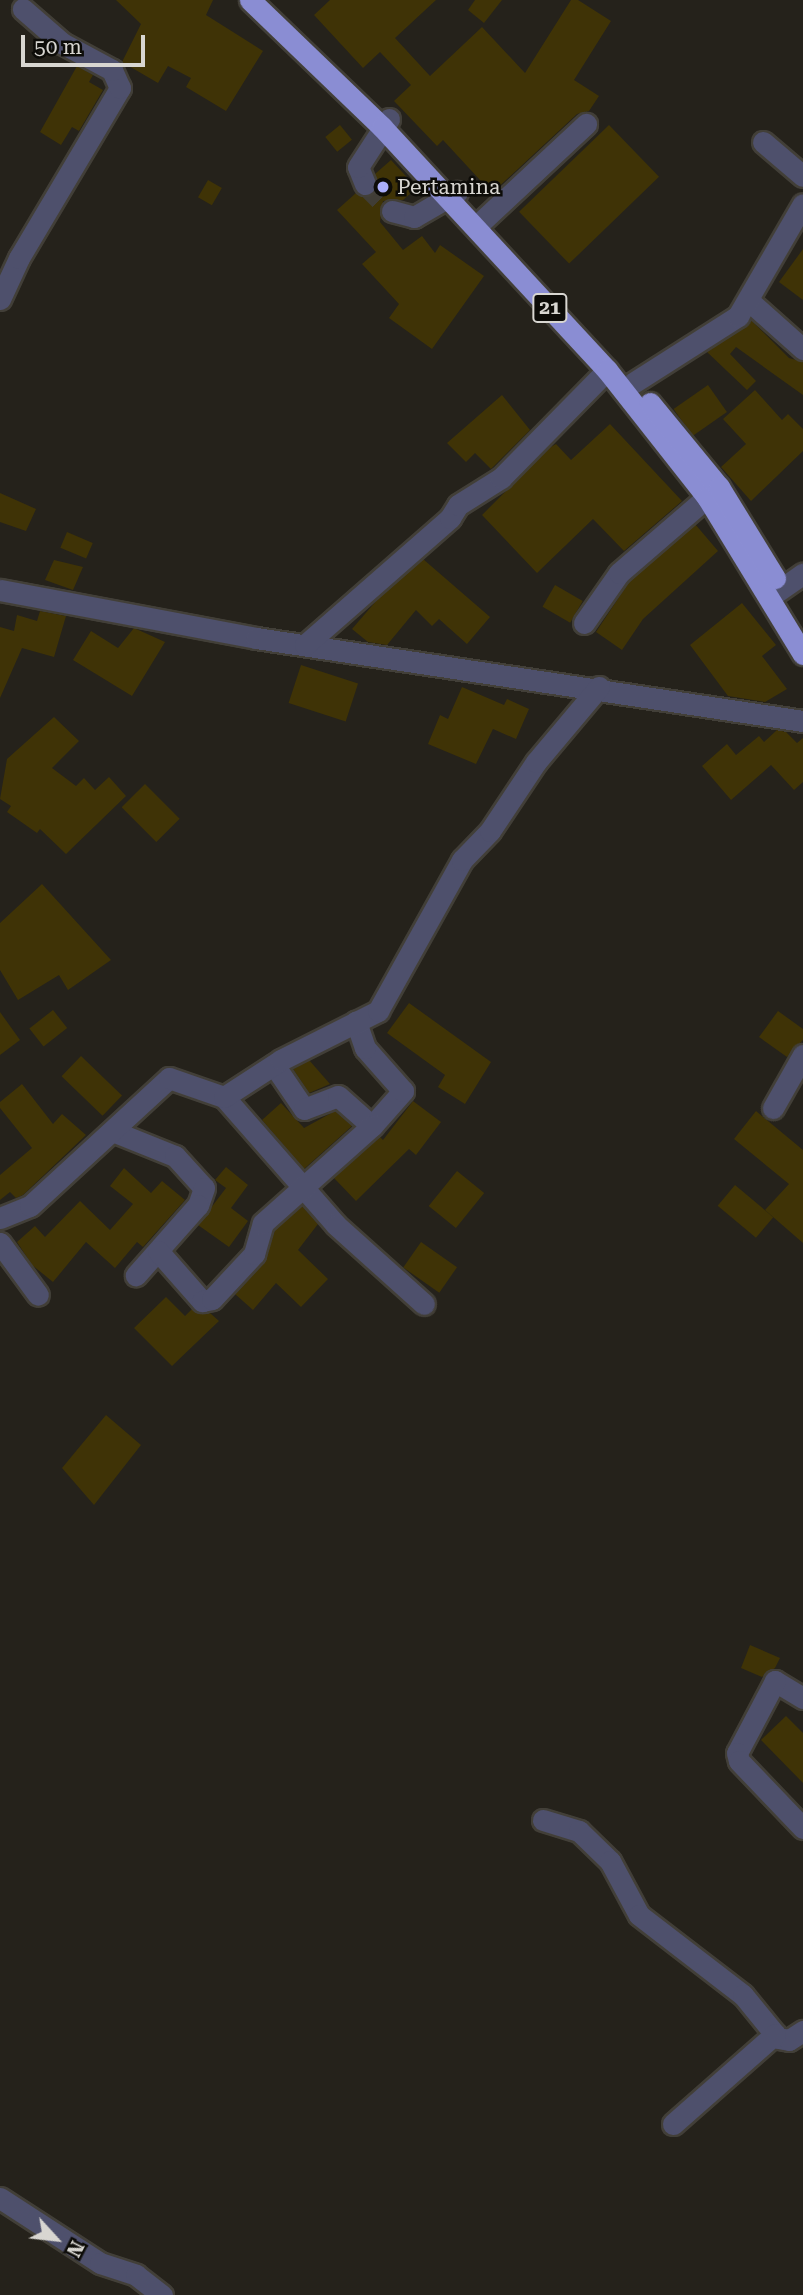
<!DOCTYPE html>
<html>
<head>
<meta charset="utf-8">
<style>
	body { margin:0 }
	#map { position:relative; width:803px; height:2295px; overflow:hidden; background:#25221b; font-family:"Roboto Serif",serif }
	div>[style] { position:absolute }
	.building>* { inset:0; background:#3f3306; transform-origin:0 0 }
	.minor-tunnel>* { height:21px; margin-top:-10.5px; transform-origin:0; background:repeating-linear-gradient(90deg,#403d36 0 21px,transparent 0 31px) }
	.roads { filter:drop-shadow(2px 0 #423f38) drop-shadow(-2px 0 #423f38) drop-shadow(0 2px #423f38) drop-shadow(0 -2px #423f38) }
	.minor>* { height:21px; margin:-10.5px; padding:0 10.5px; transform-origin:10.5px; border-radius:10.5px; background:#4e506c }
	.highway>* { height:21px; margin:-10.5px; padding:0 10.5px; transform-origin:10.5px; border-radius:10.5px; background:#8a8dd3 }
	.dots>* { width:19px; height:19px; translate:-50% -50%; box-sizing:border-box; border:4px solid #0d0c08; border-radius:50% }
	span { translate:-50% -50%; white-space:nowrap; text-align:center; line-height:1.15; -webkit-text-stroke:5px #0d0c08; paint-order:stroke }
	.shield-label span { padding:2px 5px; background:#0d0c08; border:2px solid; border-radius:5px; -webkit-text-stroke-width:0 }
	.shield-label { font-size:19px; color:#d8d6d1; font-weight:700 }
	.poi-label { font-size:21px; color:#d8d6d1 }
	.left { translate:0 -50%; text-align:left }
	.north { position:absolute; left:21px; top:2204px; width:70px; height:70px; -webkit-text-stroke:5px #0d0c08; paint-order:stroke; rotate:117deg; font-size:19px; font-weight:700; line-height:28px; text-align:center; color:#d8d6d1 }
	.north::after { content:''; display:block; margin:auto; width:24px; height:32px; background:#d8d6d1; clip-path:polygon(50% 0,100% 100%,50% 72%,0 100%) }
	.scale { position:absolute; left:21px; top:35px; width:124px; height:32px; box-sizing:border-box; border:4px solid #d8d6d1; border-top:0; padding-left:9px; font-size:21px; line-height:24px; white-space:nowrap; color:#d8d6d1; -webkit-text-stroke:5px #0d0c08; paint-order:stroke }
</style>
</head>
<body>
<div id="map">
	<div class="building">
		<i style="clip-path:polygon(116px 0,213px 0,206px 15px,263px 51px,226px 111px,186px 87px,191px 78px,168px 66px,158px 83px,122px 62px,141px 24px)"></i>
		<i style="clip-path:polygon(330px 0,436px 0,395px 38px,430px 76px,482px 27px,525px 73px,571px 0,578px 0,611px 21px,574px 80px,599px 96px,589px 111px,577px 114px,492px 193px,443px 140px,437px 146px,394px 101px,411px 85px,380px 52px,363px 68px,314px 15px)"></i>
		<i style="clip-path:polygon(475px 0,502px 0,484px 23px,468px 10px)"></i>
		<i style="clip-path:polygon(77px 66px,93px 75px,89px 82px,103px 90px,79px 131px,72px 127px,61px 145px,40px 132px)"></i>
		<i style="left:340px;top:125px;width:19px;height:19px;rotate:51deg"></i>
		<i style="left:609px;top:125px;width:72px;height:125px;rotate:46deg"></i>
		<i style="clip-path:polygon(391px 160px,417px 188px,403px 200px,383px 201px,380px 222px,403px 250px,422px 236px,435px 253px,440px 245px,484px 276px,432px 349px,389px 318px,399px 304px,362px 264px,376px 252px,337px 210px,356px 193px,364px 197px,375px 192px,375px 174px)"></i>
		<i style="left:208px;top:180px;width:16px;height:20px;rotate:30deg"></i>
		<i style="clip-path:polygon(803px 249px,803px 300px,779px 282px)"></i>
		<i style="clip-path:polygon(751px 320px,789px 358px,803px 362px,803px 395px,736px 347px,730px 354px,756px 381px,747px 390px,707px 352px)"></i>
		<i style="left:708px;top:385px;width:33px;height:42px;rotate:55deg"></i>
		<i style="clip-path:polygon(755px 390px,782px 420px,788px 414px,803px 429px,803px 451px,751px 501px,721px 467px,746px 444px,723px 419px)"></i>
		<i style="clip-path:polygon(502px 395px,530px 430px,491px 469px,475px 453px,466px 462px,447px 443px)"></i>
		<i style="clip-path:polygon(610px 424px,682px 501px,624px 551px,593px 519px,537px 573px,482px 515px,549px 448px,556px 444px,571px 460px)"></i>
		<i style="clip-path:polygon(0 493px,36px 509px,26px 531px,0 522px)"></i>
		<i style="clip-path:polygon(695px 524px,718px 551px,643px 619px,622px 650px,596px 632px,629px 582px)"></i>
		<i style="left:67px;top:532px;width:28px;height:17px;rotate:23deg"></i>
		<i style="clip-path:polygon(423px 559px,490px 617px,467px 644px,439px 619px,432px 626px,416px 610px,387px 645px,368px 642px,352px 629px,377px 600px)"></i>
		<i style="clip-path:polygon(54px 560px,83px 567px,73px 590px,45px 580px)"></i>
		<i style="left:555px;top:585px;width:32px;height:25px;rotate:30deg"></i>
		<i style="clip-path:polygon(742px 603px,776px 645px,762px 656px,787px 689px,765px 702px,728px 696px,690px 645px)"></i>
		<i style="clip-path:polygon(40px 611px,66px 616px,54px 657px,22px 648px,0 698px,0 627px,14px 631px,17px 615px,37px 621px)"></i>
		<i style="clip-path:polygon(134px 628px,165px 642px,132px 696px,73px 660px,91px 631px,118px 648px)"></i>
		<i style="left:301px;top:665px;width:60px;height:40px;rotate:18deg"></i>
		<i style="clip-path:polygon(462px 687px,504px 705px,507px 699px,529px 709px,516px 739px,493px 729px,476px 764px,428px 744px,440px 715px,448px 719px)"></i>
		<i style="clip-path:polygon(54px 717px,79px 741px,52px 768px,76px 786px,84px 778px,95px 790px,109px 777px,126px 796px,66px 854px,40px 829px,37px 833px,7px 812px,11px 806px,0 799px,7px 759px)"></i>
		<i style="clip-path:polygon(777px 730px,786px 732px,797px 743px,803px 738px,803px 782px,794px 790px,771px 765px,731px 800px,702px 766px,727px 744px,736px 755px,759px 736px,764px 742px)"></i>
		<i style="left:145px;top:784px;width:49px;height:33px;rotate:45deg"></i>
		<i style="clip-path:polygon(42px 884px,111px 960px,68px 990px,59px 975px,18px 1000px,0 970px,0 923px)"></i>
		<i style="clip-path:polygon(409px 1003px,491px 1062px,465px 1104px,438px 1087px,445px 1075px,387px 1033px)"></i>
		<i style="left:53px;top:1010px;width:23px;height:30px;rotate:52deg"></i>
		<i style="clip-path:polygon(778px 1011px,803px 1029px,803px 1040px,787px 1057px,759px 1037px)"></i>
		<i style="clip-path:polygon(0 1012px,20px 1040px,0 1055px)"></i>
		<i style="left:81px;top:1056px;width:57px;height:28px;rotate:44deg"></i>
		<i style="clip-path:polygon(309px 1060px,330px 1084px,309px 1093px,293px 1069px)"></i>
		<i style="clip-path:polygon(22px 1084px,53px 1124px,62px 1114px,86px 1135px,23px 1195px,16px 1198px,10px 1192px,0 1200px,0 1175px,32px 1148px,0 1108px,0 1102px)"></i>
		<i style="clip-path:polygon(413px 1101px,441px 1122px,416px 1155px,409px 1149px,356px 1201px,334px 1178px,380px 1137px,383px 1140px)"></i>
		<i style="clip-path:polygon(281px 1103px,304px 1128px,335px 1111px,352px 1126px,304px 1169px,262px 1120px)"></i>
		<i style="clip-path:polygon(756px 1111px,803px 1150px,803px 1243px,765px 1210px,789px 1184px,734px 1139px)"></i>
		<i style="clip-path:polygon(226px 1167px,248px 1185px,231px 1208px,248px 1221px,229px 1247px,198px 1225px,226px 1188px,215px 1180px)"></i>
		<i style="clip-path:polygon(124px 1168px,151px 1193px,162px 1181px,185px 1200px,143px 1247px,137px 1242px,115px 1268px,86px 1242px,53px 1282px,32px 1265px,17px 1242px,35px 1226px,45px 1237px,80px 1201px,110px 1230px,133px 1204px,110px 1186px)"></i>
		<i style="left:457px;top:1171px;width:35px;height:45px;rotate:39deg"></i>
		<i style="left:735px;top:1185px;width:50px;height:27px;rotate:40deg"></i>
		<i style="clip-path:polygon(302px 1206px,318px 1224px,298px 1250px,328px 1279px,301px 1307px,276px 1283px,253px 1310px,235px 1294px,264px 1262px,275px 1230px)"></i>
		<i style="left:421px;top:1242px;width:44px;height:31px;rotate:35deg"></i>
		<i style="clip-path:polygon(166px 1297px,185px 1316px,192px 1309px,210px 1313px,219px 1321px,172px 1366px,134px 1328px)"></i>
		<i style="clip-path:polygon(106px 1415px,141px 1445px,94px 1505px,62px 1468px)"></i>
		<i style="clip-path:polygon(750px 1645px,780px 1658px,775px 1668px,762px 1677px,741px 1668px)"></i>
		<i style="clip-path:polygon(786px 1716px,803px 1733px,803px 1783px,761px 1740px)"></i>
	</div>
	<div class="minor-tunnel">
		<i style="left:365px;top:184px;width:38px;rotate:45deg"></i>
	</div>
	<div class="roads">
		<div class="minor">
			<i style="left:763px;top:142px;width:52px;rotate:40.4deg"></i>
			<i style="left:365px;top:184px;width:18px;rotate:-112deg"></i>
			<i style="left:358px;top:167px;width:57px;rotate:-57.1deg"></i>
			<i style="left:392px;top:211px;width:23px;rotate:15deg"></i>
			<i style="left:414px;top:217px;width:50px;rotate:-30.2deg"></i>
			<i style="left:483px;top:220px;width:141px;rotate:-43deg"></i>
			<i style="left:0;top:299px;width:45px;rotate:-65.1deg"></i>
			<i style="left:19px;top:258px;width:198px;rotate:-59.3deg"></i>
			<i style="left:120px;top:88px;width:20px;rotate:-114deg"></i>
			<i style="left:112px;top:70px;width:57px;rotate:-151.6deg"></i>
			<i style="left:62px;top:43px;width:52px;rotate:-138.9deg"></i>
			<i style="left:748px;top:300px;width:74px;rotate:41.7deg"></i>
			<i style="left:633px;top:383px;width:125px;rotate:-32.5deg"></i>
			<i style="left:738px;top:316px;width:129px;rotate:-59.9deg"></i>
			<i style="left:0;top:590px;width:260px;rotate:10.6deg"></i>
			<i style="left:256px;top:638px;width:553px;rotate:8.63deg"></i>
			<i style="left:771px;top:596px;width:39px;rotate:-35deg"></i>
			<i style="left:584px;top:623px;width:61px;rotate:-55deg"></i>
			<i style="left:619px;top:573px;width:116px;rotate:-40.8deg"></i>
			<i style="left:305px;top:645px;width:193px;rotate:-41.2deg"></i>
			<i style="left:450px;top:518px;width:15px;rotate:-58deg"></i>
			<i style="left:458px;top:505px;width:51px;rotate:-32.1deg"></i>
			<i style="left:501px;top:478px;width:151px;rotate:-45.5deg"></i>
			<i style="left:274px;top:1065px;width:53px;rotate:55.7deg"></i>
			<i style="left:304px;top:1109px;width:36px;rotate:-21deg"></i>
			<i style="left:338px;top:1096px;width:45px;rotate:41.4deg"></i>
			<i style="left:372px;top:1126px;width:47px;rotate:-48.5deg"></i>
			<i style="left:403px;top:1091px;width:57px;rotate:-131.5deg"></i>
			<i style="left:365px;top:1048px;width:28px;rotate:-109deg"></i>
			<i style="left:224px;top:1097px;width:170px;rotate:48.8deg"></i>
			<i style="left:336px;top:1225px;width:118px;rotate:41.9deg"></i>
			<i style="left:773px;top:1108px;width:61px;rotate:-60.5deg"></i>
			<i style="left:115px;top:1132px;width:65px;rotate:21.8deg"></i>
			<i style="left:175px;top:1156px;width:43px;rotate:47.8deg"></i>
			<i style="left:204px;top:1188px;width:18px;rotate:109deg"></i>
			<i style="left:198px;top:1205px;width:94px;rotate:131.5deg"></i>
			<i style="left:0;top:1218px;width:32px;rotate:-22deg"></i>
			<i style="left:30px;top:1206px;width:189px;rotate:-42.6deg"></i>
			<i style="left:169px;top:1078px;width:58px;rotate:19.1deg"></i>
			<i style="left:224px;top:1097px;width:68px;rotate:-33deg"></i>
			<i style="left:281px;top:1060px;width:109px;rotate:-26.8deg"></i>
			<i style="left:378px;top:1011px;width:173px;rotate:-60.9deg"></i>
			<i style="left:462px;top:860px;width:40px;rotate:-46deg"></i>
			<i style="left:490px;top:831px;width:83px;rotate:-56.3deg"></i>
			<i style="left:536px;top:762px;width:98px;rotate:-50deg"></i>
			<i style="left:0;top:1243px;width:64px;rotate:53.8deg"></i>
			<i style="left:158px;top:1251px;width:67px;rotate:48.7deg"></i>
			<i style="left:202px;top:1301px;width:10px;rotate:-11deg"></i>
			<i style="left:212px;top:1299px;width:62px;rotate:-47deg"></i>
			<i style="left:254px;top:1254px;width:32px;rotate:-74deg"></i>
			<i style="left:263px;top:1223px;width:146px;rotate:-41.7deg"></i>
			<i style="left:803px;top:1698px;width:33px;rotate:-149deg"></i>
			<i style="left:775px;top:1681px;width:81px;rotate:117.8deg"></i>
			<i style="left:737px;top:1753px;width:8px;rotate:76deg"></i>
			<i style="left:739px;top:1761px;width:93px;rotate:46.3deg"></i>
			<i style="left:543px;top:1820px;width:38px;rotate:17deg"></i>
			<i style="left:579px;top:1831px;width:43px;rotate:44.1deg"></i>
			<i style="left:610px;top:1861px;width:61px;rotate:61.8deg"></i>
			<i style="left:639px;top:1915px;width:131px;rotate:37.6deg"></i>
			<i style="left:743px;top:1995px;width:55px;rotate:50.9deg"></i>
			<i style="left:778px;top:2038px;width:11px;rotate:10deg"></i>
			<i style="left:789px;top:2040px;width:17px;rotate:-33deg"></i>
			<i style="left:673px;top:2124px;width:136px;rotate:-41.4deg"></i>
			<i style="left:0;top:2198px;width:119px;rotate:33deg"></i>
			<i style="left:100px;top:2263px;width:38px;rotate:18deg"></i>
			<i style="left:136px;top:2275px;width:33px;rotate:38deg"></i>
		</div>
		<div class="highway">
			<i style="left:250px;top:0;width:183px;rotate:43.9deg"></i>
			<i style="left:382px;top:127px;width:331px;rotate:47.2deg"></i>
			<i style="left:607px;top:370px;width:162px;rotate:51.8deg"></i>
			<i style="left:707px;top:497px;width:184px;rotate:58.6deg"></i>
			<i style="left:650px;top:403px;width:109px;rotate:50.6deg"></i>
			<i style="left:719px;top:487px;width:107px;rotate:58.4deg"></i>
		</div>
	</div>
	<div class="dots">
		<i style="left:383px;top:187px;background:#abaffb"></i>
	</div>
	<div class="shield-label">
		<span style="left:550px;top:308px">21</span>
	</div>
	<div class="poi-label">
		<span class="left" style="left:397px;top:187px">Pertamina</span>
	</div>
	<div class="north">N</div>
	<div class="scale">50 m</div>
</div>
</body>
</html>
